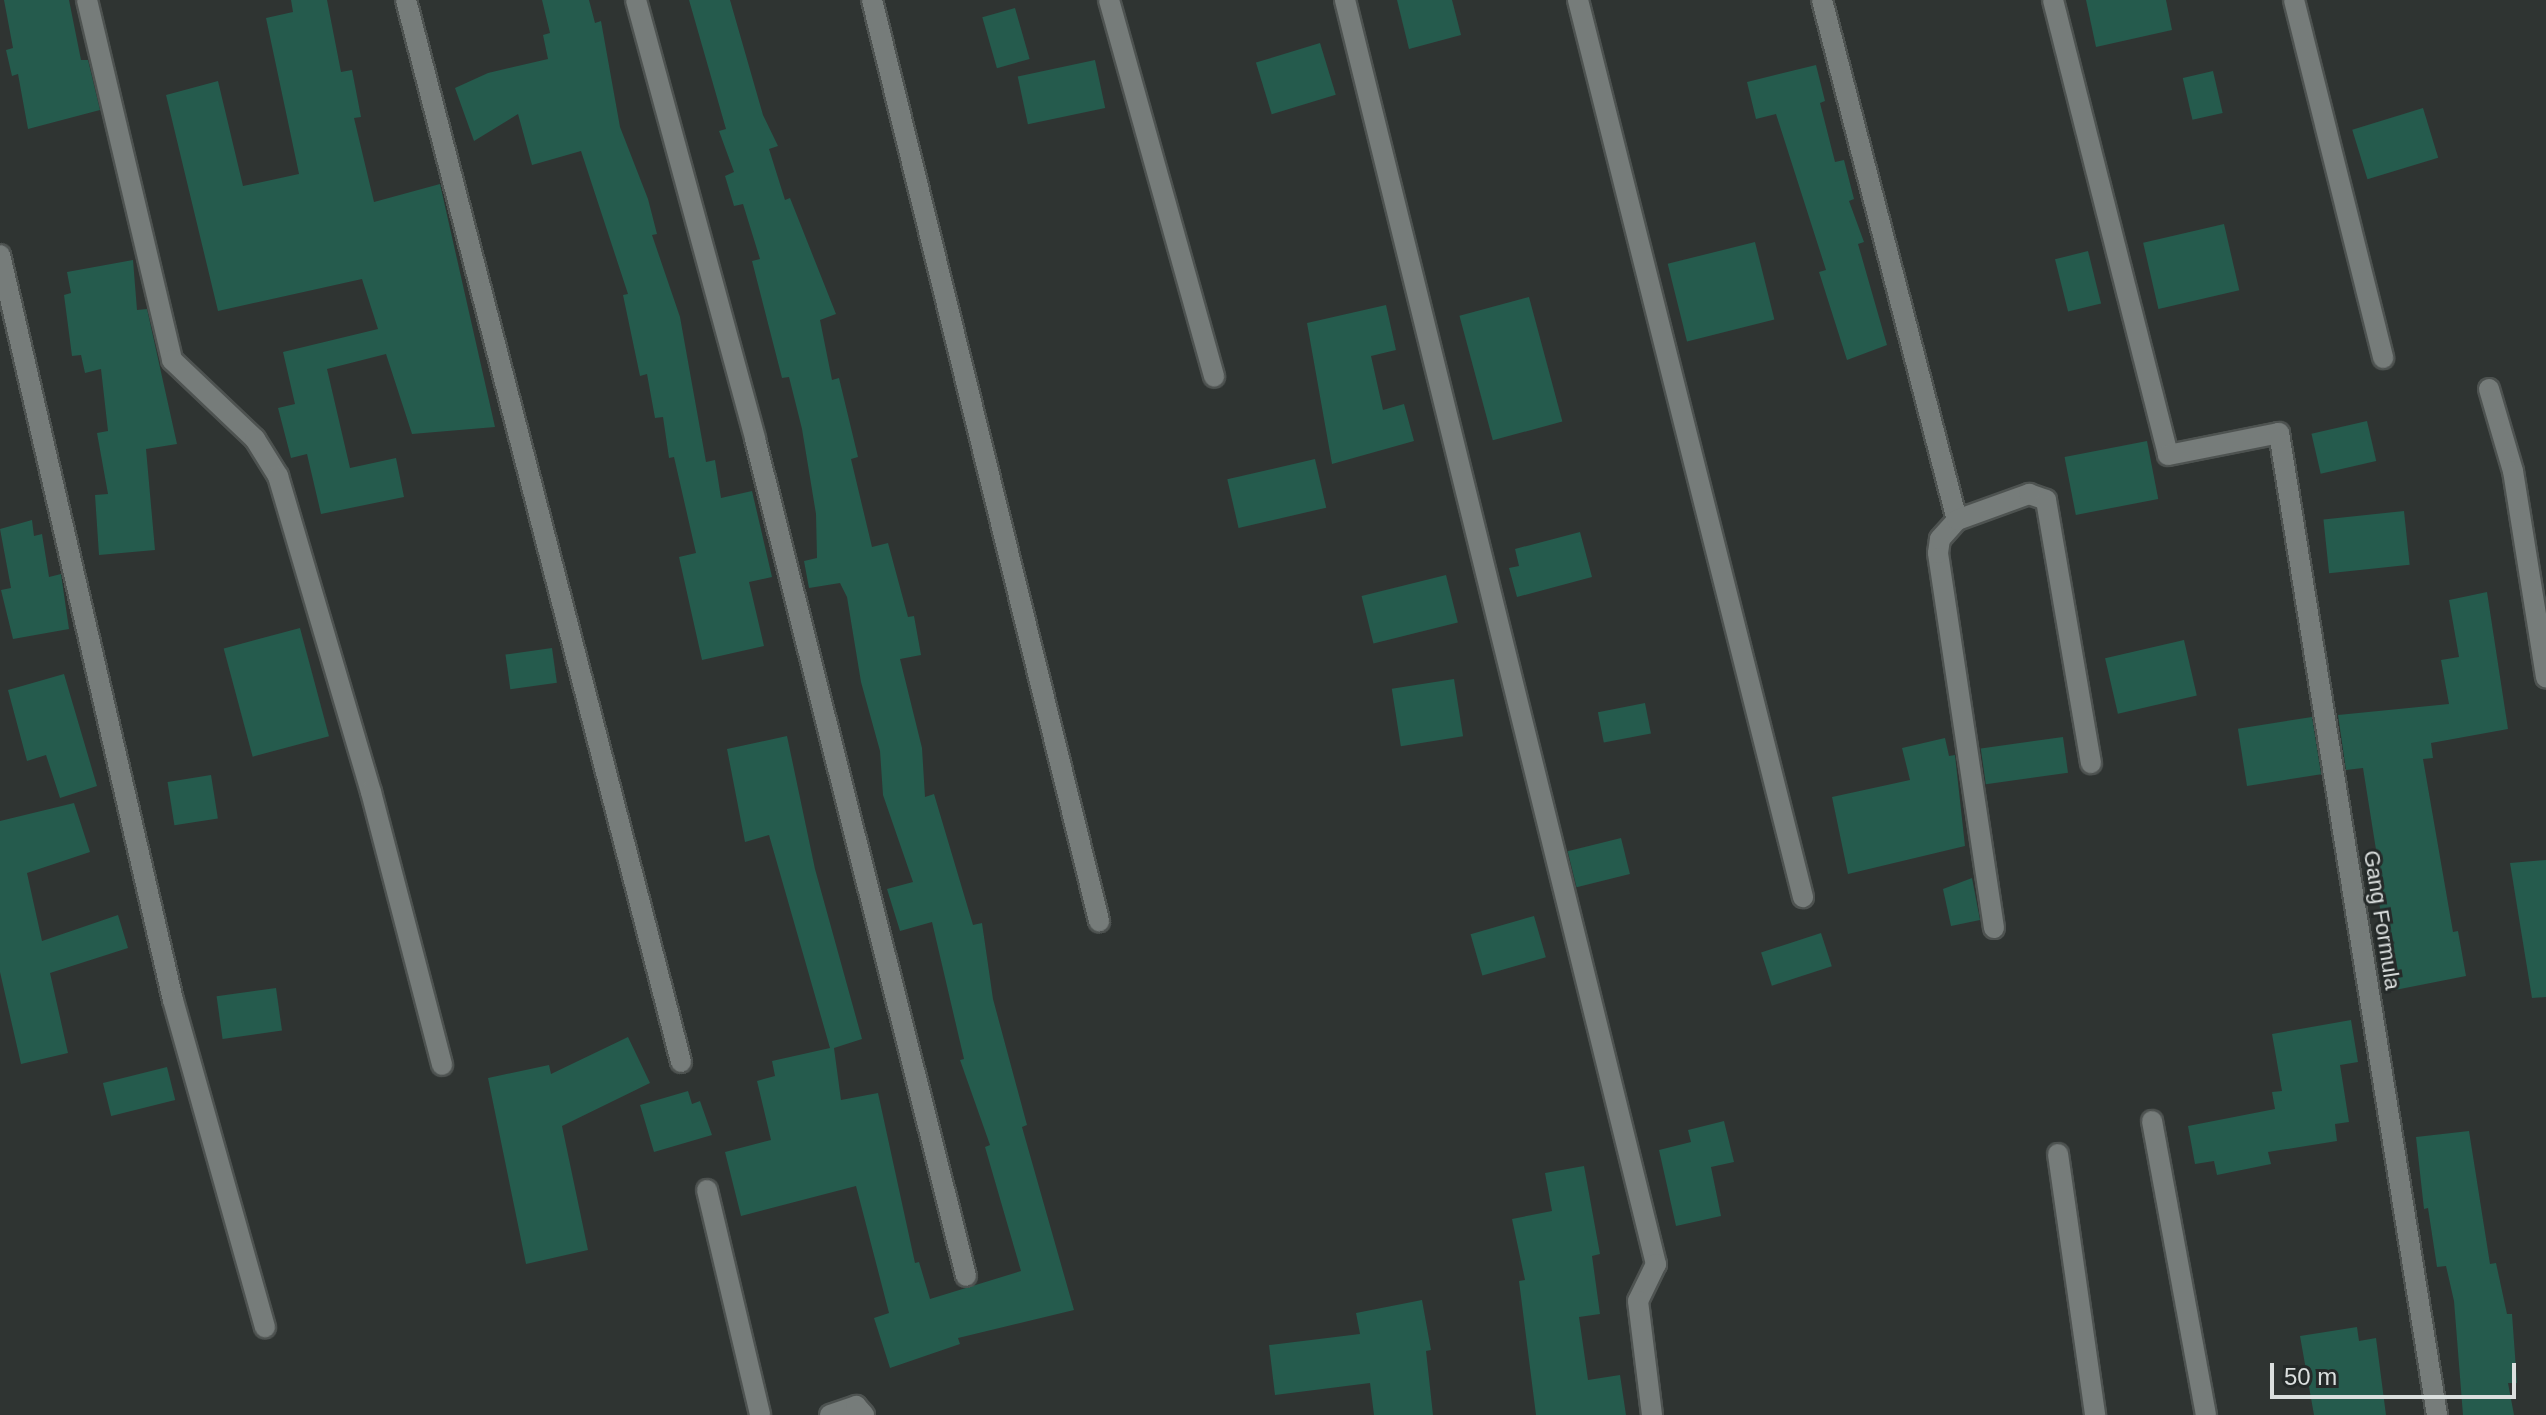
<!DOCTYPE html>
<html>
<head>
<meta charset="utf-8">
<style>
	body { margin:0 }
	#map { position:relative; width:2546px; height:1415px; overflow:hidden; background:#2f3432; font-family:Arial,sans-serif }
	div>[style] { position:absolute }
	.building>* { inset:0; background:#255b4d; transform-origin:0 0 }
	.roads { filter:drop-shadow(2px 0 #4e5351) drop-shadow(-2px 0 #4e5351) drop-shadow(0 2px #4e5351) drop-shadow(0 -2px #4e5351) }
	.minor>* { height:20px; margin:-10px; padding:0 10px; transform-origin:10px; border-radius:10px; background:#767c7a }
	span { translate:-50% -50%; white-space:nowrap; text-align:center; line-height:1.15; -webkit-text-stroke:6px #252a29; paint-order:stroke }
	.street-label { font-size:22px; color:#dbdfde }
	.scale { position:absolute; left:2270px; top:1363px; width:246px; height:36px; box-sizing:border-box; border:4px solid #dbdfde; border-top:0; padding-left:10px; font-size:24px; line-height:28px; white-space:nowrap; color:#dbdfde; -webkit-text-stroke:6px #252a29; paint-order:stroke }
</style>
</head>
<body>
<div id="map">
	<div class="building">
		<i style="clip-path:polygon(4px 0,69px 0,81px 60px,88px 60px,100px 110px,28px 129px,18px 74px,12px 76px,6px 50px,13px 48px)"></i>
		<i style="clip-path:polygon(291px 0,327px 0,341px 72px,352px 70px,361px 117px,354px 118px,374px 202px,440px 184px,495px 427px,412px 434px,386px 354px,327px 369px,350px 468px,396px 458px,404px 497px,321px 514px,307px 454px,291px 458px,278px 408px,295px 404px,283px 352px,378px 329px,362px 279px,218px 311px,166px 95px,218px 81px,243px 186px,299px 174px,266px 18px,293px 12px)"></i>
		<i style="clip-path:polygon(542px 0,589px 0,595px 23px,601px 21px,620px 127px,648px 199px,657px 234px,652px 235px,680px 317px,706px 462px,715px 460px,721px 498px,752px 491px,772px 577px,749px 582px,764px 646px,702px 660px,679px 557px,696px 553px,674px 457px,669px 458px,663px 417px,655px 418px,647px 374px,640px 376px,623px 295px,628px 294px,581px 151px,532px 165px,518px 114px,474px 141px,455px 88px,488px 73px,548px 59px,543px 35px,550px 33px)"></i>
		<i style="clip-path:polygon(689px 0,730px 0,763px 115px,778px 146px,769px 149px,785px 200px,790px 198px,836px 314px,820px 320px,832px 380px,839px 378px,858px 457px,851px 459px,872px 547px,888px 543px,908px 617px,914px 616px,921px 655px,900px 659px,922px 748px,925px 797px,934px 794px,973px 925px,982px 923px,993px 999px,1027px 1125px,1022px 1127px,1074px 1310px,958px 1338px,960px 1344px,890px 1368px,874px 1318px,889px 1313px,856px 1186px,741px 1216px,725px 1152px,771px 1140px,757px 1081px,775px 1076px,772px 1061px,830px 1048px,769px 835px,745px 842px,727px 749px,787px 736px,815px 869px,862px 1039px,834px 1048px,841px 1100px,878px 1093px,915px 1263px,919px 1262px,930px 1299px,1021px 1271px,985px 1147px,990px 1145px,960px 1060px,964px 1059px,932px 922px,900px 931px,887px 889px,913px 882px,883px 795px,880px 751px,861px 682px,847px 597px,840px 583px,809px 588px,804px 561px,817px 558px,816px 514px,802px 429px,789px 377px,782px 378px,752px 261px,760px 259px,743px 204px,734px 206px,725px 176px,734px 172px,719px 131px,726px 129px)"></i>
		<i style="clip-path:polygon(1397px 0,1452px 0,1461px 35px,1409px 49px)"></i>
		<i style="clip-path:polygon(2086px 0,2166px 0,2172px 30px,2096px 47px)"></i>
		<i style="left:1015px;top:8px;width:53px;height:34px;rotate:74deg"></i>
		<i style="left:1320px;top:43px;width:54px;height:67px;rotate:73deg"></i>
		<i style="left:1095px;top:60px;width:49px;height:79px;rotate:78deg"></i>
		<i style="clip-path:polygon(1816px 65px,1825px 101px,1820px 103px,1835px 162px,1844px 160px,1854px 199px,1849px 201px,1864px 242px,1858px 244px,1887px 345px,1847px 360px,1819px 272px,1826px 270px,1776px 114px,1756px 119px,1747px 82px)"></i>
		<i style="left:2213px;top:71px;width:43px;height:31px;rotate:77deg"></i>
		<i style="left:2423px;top:108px;width:52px;height:74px;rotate:73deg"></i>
		<i style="left:2224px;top:224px;width:68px;height:83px;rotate:77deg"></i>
		<i style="left:1755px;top:242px;width:80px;height:90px;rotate:76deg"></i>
		<i style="left:2088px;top:251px;width:54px;height:34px;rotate:76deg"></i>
		<i style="clip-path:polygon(133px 260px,137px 310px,147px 309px,177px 444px,146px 449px,155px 550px,99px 555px,95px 495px,108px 494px,97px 433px,108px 431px,101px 369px,85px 373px,81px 355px,72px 356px,64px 295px,71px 293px,67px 272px)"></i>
		<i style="left:1529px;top:297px;width:129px;height:72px;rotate:75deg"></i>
		<i style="clip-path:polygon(1386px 305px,1396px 350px,1371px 356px,1383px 410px,1404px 404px,1414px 441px,1332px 464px,1307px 323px)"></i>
		<i style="left:2367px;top:421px;width:41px;height:57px;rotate:77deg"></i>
		<i style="left:2147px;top:441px;width:59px;height:84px;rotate:79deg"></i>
		<i style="left:1315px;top:459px;width:50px;height:90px;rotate:77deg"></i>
		<i style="left:2404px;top:511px;width:54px;height:81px;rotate:84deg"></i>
		<i style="clip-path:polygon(32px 520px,34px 536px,42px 534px,49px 577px,61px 574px,69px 629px,13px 639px,1px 590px,11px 588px,0 529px)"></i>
		<i style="clip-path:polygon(1580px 532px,1592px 577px,1517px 597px,1509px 568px,1519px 566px,1515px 549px)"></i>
		<i style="left:1446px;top:575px;width:49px;height:87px;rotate:76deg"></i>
		<i style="clip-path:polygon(2487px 592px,2508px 729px,2431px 743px,2433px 758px,2423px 759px,2453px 932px,2458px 931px,2466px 976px,2395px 990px,2378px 897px,2369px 898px,2364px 857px,2377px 856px,2363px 768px,2346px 770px,2338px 715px,2449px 704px,2441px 660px,2459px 657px,2449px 600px)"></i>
		<i style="left:300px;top:628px;width:112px;height:79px;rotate:75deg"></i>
		<i style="left:2184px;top:640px;width:57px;height:81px;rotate:77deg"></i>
		<i style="left:552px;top:648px;width:35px;height:47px;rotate:82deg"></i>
		<i style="clip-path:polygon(64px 674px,97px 786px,60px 798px,46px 755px,27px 761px,8px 690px)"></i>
		<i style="left:1454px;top:679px;width:58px;height:63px;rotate:81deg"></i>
		<i style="left:1645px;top:703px;width:31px;height:48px;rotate:79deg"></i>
		<i style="left:2312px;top:717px;width:58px;height:75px;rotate:81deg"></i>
		<i style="left:2063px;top:737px;width:36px;height:83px;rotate:82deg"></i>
		<i style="clip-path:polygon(1945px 738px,1949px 756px,1955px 755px,1965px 846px,1848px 874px,1832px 797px,1910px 780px,1902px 748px)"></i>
		<i style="left:211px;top:775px;width:44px;height:44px;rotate:81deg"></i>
		<i style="clip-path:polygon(74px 803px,90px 852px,27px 873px,42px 941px,118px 915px,128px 948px,50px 973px,68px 1053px,21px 1064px,0 972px,0 821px)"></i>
		<i style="left:1621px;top:838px;width:37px;height:55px;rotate:76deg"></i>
		<i style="clip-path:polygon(2546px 860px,2546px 997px,2532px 998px,2510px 863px)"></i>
		<i style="clip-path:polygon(1972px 878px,1980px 920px,1951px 926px,1943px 889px)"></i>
		<i style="left:1534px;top:916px;width:43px;height:66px;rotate:74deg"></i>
		<i style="left:1821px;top:933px;width:35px;height:63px;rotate:72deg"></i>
		<i style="left:276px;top:988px;width:43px;height:60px;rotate:82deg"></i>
		<i style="clip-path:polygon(2351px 1020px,2358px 1062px,2340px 1065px,2349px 1122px,2335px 1124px,2337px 1141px,2268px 1152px,2271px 1164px,2217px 1175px,2214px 1161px,2195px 1164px,2188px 1126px,2275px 1109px,2272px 1092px,2282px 1091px,2272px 1034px)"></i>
		<i style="clip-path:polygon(628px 1037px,650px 1083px,562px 1126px,588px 1250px,526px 1264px,488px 1078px,549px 1065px,551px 1074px)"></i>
		<i style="left:167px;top:1067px;width:34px;height:66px;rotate:76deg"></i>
		<i style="clip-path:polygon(688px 1091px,692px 1104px,700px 1101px,712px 1135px,654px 1152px,640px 1105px)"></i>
		<i style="clip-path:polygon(1724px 1121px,1734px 1162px,1711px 1167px,1721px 1216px,1676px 1226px,1659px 1150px,1691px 1142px,1688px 1130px)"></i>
		<i style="clip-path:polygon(2469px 1131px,2490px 1264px,2496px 1263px,2507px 1314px,2512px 1314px,2517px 1383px,2508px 1383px,2514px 1415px,2463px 1415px,2454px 1301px,2446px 1266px,2437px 1267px,2428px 1208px,2424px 1209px,2416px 1137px)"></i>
		<i style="clip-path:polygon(1584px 1166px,1600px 1254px,1592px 1256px,1600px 1314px,1579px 1317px,1588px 1380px,1620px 1375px,1626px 1415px,1536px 1415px,1519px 1281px,1525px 1280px,1512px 1219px,1552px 1211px,1545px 1173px)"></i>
		<i style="clip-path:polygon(1422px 1300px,1431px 1350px,1426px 1351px,1433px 1415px,1374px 1415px,1370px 1383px,1275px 1395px,1269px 1345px,1360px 1334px,1356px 1313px)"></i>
		<i style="clip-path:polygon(2357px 1327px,2359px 1341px,2376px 1338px,2386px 1415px,2314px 1415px,2300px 1336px)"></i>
	</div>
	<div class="roads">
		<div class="minor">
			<i style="left:87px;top:0;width:370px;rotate:76.7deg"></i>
			<i style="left:172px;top:360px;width:115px;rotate:43.6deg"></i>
			<i style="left:255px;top:439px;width:44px;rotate:58.1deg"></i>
			<i style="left:278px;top:476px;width:329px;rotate:73.6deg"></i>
			<i style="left:371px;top:792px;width:282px;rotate:75.4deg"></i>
			<i style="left:406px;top:0;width:1097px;rotate:75.48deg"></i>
			<i style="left:636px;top:0;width:455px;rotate:74.8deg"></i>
			<i style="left:755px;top:439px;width:863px;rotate:75.85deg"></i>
			<i style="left:872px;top:0;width:949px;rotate:76.15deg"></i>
			<i style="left:1109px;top:0;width:391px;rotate:74.4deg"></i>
			<i style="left:1345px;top:0;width:1302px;rotate:76.18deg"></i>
			<i style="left:1656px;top:1264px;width:41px;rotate:115.9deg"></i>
			<i style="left:1638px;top:1301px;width:115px;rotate:83deg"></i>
			<i style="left:1578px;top:0;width:925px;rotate:75.92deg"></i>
			<i style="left:1822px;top:0;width:537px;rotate:75.45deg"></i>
			<i style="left:2053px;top:0;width:469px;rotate:75.8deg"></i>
			<i style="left:2168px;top:455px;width:113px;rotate:-11.2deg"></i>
			<i style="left:2279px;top:433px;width:995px;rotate:80.86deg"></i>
			<i style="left:2294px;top:0;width:369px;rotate:76deg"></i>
			<i style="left:0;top:255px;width:765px;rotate:76.93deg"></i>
			<i style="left:173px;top:1000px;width:340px;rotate:74.3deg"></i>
			<i style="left:2489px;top:389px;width:85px;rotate:73.7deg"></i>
			<i style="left:2513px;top:471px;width:209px;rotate:80.9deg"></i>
			<i style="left:1994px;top:928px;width:379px;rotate:-98.5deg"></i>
			<i style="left:1938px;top:553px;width:14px;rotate:-82deg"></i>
			<i style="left:1940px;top:539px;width:25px;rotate:-48deg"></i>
			<i style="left:1957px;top:520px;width:77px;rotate:-19.9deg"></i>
			<i style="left:2029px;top:494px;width:18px;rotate:19deg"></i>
			<i style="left:2046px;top:500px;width:267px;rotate:80.3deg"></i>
			<i style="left:2152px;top:1121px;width:299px;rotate:79.6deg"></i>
			<i style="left:2058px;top:1154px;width:264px;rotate:81.9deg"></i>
			<i style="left:707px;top:1190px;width:231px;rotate:76.7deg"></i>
			<i style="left:830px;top:1415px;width:28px;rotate:-19deg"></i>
			<i style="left:856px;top:1406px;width:12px;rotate:48deg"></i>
		</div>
	</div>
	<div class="street-label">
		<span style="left:2382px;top:920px;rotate:81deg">Gang Formula</span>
	</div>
	<div class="scale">50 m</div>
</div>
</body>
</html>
